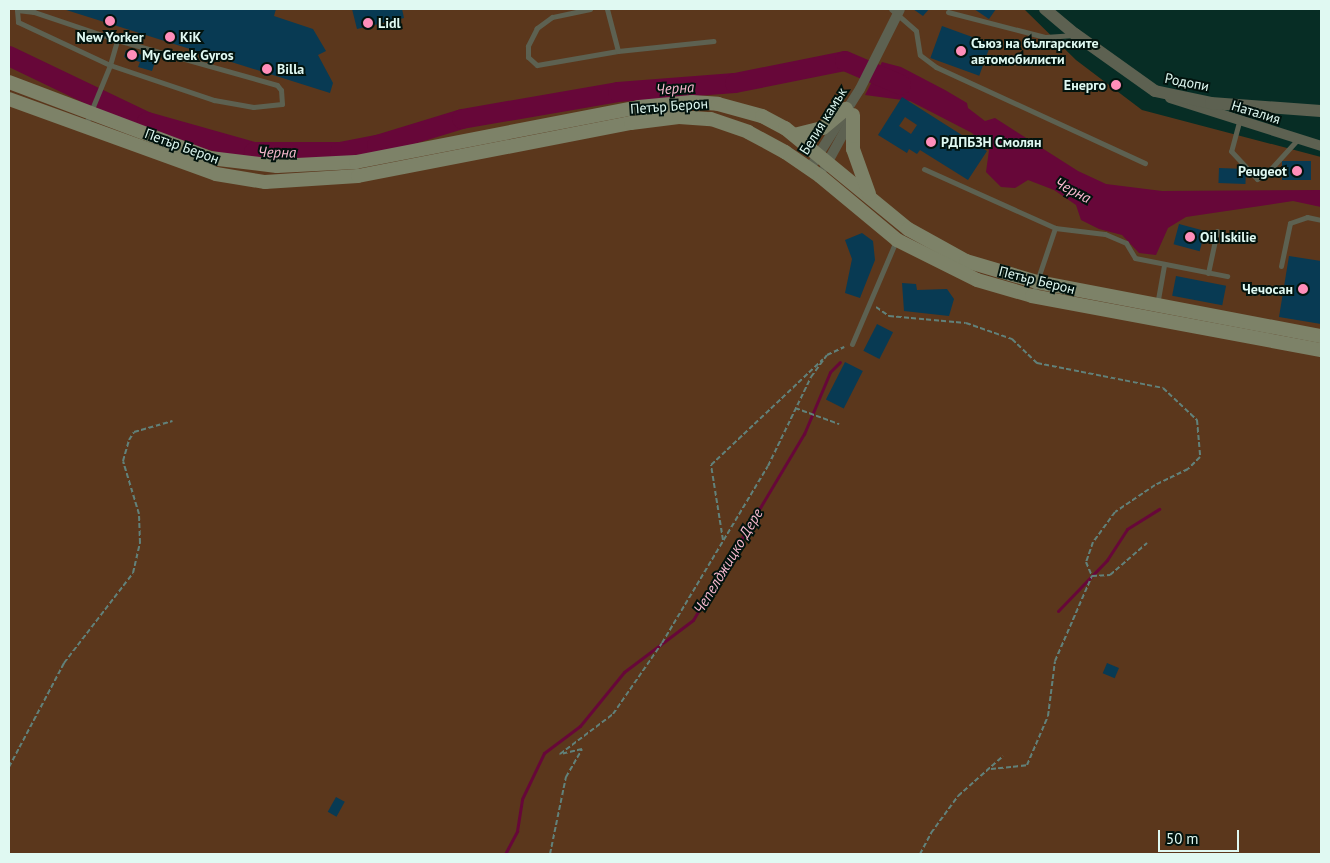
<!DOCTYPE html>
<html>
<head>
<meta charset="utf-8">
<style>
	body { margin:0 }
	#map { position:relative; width:1330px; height:863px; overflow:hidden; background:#072d25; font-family:"PT Sans",sans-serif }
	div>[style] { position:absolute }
	.green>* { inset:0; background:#5b371c }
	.water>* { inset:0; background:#670739 }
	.stream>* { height:3px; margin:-1.5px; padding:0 1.5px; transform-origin:1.5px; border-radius:1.5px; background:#670739 }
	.river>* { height:20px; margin:-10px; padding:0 10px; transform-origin:10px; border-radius:10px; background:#670739 }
	.building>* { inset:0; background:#083a53; transform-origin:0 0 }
	.path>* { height:2px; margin-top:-1px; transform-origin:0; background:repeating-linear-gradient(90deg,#61817a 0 5px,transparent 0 7.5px) }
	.service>* { height:5px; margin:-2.5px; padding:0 2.5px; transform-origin:2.5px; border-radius:2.5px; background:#5d6151 }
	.minor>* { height:10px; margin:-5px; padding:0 5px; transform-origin:5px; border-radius:5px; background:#5d6151 }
	.tertiary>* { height:12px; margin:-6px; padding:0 6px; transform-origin:6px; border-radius:6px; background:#5d6151 }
	.secondary>* { height:14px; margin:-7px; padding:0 7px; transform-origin:7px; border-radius:7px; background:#7d8268 }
	.dots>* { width:14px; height:14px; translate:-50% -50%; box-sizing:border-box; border:2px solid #02130e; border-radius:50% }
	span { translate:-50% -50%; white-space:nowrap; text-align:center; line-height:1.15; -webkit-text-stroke:4px #02130e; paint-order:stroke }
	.poi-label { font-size:14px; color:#e0f9f2; font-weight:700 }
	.left { translate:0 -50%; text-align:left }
	.right { translate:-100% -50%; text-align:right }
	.street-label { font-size:14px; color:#e0f9f2 }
	.water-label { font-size:15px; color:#f7b8ce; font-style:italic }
	.frame { position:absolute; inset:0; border:10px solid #e0f9f2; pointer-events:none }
	.scale { position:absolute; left:1158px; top:830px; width:81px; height:22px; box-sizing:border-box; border:2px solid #e0f9f2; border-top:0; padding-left:6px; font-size:15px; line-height:18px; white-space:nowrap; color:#e0f9f2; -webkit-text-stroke:4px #02130e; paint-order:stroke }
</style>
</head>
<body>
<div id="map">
	<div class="green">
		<i style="clip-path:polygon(9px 9px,1024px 9px,1076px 60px,1142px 110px,1321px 157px,1321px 854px,9px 854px)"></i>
	</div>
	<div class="water">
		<i style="clip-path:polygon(882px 62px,901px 67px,945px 90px,967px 103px,968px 108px,985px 121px,995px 118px,1078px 171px,1106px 184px,1162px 191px,1321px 190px,1321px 207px,1293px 201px,1186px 217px,1168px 228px,1156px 255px,1139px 253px,1122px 235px,1099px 229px,1081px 220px,1076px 205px,1054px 190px,1028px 180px,1015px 188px,1001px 187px,986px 172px,989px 150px,972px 133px,910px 101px,865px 95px)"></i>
	</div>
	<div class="stream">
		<i style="left:1058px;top:611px;width:71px;rotate:-46.1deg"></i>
		<i style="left:1107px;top:560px;width:37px;rotate:-57deg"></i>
		<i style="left:1127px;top:529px;width:38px;rotate:-32deg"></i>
		<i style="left:505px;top:854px;width:26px;rotate:-62deg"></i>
		<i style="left:517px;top:831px;width:32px;rotate:-81deg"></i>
		<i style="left:522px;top:799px;width:51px;rotate:-64.4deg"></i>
		<i style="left:544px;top:753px;width:45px;rotate:-36.9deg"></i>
		<i style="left:580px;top:726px;width:70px;rotate:-50.8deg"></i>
		<i style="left:624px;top:672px;width:86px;rotate:-37deg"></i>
		<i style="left:693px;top:620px;width:217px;rotate:-59.2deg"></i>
		<i style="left:804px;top:434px;width:67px;rotate:-67.2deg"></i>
		<i style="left:830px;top:372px;width:14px;rotate:-45deg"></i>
	</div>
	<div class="river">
		<i style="left:9px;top:56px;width:153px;rotate:25.6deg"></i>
		<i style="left:147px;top:122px;width:111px;rotate:15.7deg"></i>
		<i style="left:254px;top:152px;width:86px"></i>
		<i style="left:340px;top:152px;width:38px;rotate:-11deg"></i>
		<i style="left:377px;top:145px;width:89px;rotate:-17deg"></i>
		<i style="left:462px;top:119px;width:158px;rotate:-9.8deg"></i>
		<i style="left:618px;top:92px;width:117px;rotate:-4.4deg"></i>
		<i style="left:735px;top:83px;width:112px;rotate:-11.3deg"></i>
		<i style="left:845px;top:61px;width:61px;rotate:23.2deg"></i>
	</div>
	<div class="building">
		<i style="clip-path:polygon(63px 9px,276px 9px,274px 16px,313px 29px,326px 51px,318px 55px,333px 83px,330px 93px)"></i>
		<i style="clip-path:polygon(352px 9px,402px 9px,404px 18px,357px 29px)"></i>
		<i style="clip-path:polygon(913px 9px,929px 9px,923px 16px)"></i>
		<i style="clip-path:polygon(974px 9px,996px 9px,989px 19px)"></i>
		<i style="left:942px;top:26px;width:52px;height:34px;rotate:20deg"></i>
		<i style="clip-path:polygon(126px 50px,156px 59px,152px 71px,138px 67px,140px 62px,124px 57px)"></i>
		<i style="clip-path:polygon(evenodd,902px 97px,987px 151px,968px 180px,920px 150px,917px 154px,909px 149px,907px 153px,878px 135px,902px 97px,905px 117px,917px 125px,911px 134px,899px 126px,905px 117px)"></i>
		<i style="left:1311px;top:161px;width:19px;height:29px;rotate:90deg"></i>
		<i style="left:1219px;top:168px;width:27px;height:15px;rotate:2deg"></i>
		<i style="left:1179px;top:224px;width:27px;height:21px;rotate:15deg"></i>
		<i style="clip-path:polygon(862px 233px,873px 241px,875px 260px,860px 298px,845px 293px,852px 259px,845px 240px)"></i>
		<i style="clip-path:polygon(1289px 256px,1321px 261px,1321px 324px,1279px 317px)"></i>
		<i style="left:1176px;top:276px;width:51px;height:20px;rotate:11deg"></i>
		<i style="clip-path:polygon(902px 283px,916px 284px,917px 290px,947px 289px,954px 299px,949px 316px,904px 311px)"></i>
		<i style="left:877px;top:324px;width:18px;height:30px;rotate:27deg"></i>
		<i style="left:845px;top:362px;width:20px;height:42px;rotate:27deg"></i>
		<i style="left:1107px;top:663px;width:13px;height:11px;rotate:23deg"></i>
		<i style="left:336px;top:797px;width:10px;height:17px;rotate:29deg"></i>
	</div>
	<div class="path">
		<i style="left:876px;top:307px;width:16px;rotate:35deg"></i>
		<i style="left:889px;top:316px;width:77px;rotate:5.2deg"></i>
		<i style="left:966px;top:323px;width:49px;rotate:19.2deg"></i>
		<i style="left:1012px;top:339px;width:35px;rotate:44deg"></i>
		<i style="left:1037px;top:363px;width:128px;rotate:11.2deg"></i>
		<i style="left:1163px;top:388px;width:47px;rotate:43.3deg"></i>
		<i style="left:1197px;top:420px;width:37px;rotate:85deg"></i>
		<i style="left:1200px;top:457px;width:17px;rotate:135deg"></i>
		<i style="left:1188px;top:469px;width:37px;rotate:154deg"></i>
		<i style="left:1155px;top:485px;width:48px;rotate:146deg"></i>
		<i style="left:1115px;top:512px;width:37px;rotate:126deg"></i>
		<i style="left:1093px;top:542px;width:21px;rotate:109deg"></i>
		<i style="left:1086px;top:562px;width:15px;rotate:67deg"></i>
		<i style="left:1092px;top:576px;width:18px;rotate:-3deg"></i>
		<i style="left:1110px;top:575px;width:49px;rotate:-40.9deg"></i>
		<i style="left:795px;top:408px;width:47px;rotate:20deg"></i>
		<i style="left:723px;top:540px;width:76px;rotate:-99.1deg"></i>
		<i style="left:711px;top:465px;width:154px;rotate:-43.4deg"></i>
		<i style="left:9px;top:767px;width:118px;rotate:-62.1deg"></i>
		<i style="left:64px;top:663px;width:113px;rotate:-52.5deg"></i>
		<i style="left:133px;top:573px;width:31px;rotate:-77deg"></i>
		<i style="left:140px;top:543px;width:29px;rotate:-92deg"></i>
		<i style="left:139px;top:514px;width:55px;rotate:-106.8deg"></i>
		<i style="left:123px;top:461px;width:22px;rotate:-74deg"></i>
		<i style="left:129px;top:440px;width:9px;rotate:-58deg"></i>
		<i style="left:134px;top:432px;width:40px;rotate:-16deg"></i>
		<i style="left:991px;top:769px;width:36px;rotate:-6deg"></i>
		<i style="left:1027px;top:765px;width:53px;rotate:-66.8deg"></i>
		<i style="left:1048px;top:716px;width:55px;rotate:-82.7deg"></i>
		<i style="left:1055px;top:661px;width:93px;rotate:-66.5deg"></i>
		<i style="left:550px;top:854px;width:79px;rotate:-78.3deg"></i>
		<i style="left:566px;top:777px;width:32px;rotate:-60deg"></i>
		<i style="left:582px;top:749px;width:23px;rotate:167deg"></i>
		<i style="left:560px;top:754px;width:66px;rotate:-37deg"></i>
		<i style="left:613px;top:714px;width:86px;rotate:-55.4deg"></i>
		<i style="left:662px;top:643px;width:206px;rotate:-59.1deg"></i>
		<i style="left:768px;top:466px;width:99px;rotate:-64.2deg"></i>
		<i style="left:811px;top:377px;width:27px;rotate:-54deg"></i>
		<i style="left:827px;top:355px;width:19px;rotate:-25deg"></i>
		<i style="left:920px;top:854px;width:24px;rotate:-62deg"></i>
		<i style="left:931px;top:833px;width:46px;rotate:-53.9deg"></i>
		<i style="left:958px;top:796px;width:60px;rotate:-41.6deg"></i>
	</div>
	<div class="service">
		<i style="left:590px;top:9px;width:39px;rotate:168deg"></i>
		<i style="left:552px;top:17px;width:19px;rotate:144deg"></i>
		<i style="left:537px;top:28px;width:20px;rotate:117deg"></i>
		<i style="left:528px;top:46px;width:11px;rotate:90deg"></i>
		<i style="left:528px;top:57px;width:12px;rotate:42deg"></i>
		<i style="left:537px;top:65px;width:82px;rotate:-9.8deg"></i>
		<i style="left:618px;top:51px;width:96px;rotate:-6deg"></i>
		<i style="left:607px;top:9px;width:43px;rotate:75.3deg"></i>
		<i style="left:891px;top:9px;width:33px;rotate:41deg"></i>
		<i style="left:916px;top:31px;width:24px;rotate:81deg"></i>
		<i style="left:920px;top:55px;width:20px;rotate:37deg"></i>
		<i style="left:936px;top:67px;width:230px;rotate:24.7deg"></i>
		<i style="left:948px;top:12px;width:100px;rotate:14.5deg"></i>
		<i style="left:1045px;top:37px;width:26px;rotate:-4deg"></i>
		<i style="left:1239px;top:122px;width:30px;rotate:105deg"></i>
		<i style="left:1231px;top:151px;width:38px;rotate:47deg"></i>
		<i style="left:1257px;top:179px;width:12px;rotate:-31deg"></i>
		<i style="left:1267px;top:173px;width:46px;rotate:-47.6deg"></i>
		<i style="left:85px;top:126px;width:66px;rotate:-67.7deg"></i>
		<i style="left:110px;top:65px;width:26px;rotate:-74deg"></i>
		<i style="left:117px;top:40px;width:88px;rotate:-161.4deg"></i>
		<i style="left:34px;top:12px;width:17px;rotate:-173deg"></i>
		<i style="left:17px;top:10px;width:12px;rotate:85deg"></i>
		<i style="left:18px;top:22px;width:102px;rotate:25.1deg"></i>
		<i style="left:110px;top:65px;width:110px;rotate:18.6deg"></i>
		<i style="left:214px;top:100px;width:40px;rotate:10deg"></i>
		<i style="left:253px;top:107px;width:29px;rotate:-6deg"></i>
		<i style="left:282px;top:104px;width:14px;rotate:-94deg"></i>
		<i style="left:281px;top:90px;width:6px;rotate:-129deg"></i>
		<i style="left:277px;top:85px;width:166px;rotate:-164.3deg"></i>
		<i style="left:924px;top:169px;width:144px;rotate:24.2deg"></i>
		<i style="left:1055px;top:228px;width:50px;rotate:6.8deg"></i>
		<i style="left:1105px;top:234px;width:23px;rotate:23deg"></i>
		<i style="left:1126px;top:243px;width:17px;rotate:59deg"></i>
		<i style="left:1135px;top:258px;width:94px;rotate:11.1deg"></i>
		<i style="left:1281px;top:266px;width:44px;rotate:-78.2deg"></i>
		<i style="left:1290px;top:223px;width:18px;rotate:-19deg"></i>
		<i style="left:1307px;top:217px;width:14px;rotate:12deg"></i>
		<i style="left:1208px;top:273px;width:43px;rotate:-77.9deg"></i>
		<i style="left:1032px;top:296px;width:72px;rotate:-71.3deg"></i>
		<i style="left:1157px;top:305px;width:40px;rotate:-80deg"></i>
		<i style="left:852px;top:344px;width:112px;rotate:-66.9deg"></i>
	</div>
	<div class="minor">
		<i style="left:1170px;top:98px;width:158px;rotate:17.6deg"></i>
		<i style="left:825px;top:167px;width:58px;rotate:-61.2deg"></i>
		<i style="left:810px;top:168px;width:93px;rotate:-57.7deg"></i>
		<i style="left:860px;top:89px;width:89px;rotate:-63.4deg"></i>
	</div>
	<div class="tertiary">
		<i style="left:1045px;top:9px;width:39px;rotate:40deg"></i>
		<i style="left:1075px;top:34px;width:98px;rotate:35.5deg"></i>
		<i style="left:1155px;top:91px;width:57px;rotate:12.1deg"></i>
		<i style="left:1211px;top:103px;width:110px;rotate:4.2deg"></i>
	</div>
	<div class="secondary">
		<i style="left:9px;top:82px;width:215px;rotate:20.7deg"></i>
		<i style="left:210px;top:158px;width:67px;rotate:6.8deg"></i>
		<i style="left:277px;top:166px;width:79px;rotate:-2.9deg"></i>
		<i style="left:356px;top:162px;width:288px;rotate:-11deg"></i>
		<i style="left:639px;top:107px;width:53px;rotate:-5.4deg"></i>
		<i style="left:692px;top:102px;width:26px;rotate:4deg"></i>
		<i style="left:718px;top:104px;width:46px;rotate:15.3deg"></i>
		<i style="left:762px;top:116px;width:26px;rotate:28deg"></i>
		<i style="left:785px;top:128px;width:159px;rotate:39.4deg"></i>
		<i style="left:908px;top:229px;width:66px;rotate:28.9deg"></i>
		<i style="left:966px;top:261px;width:74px;rotate:16.5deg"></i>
		<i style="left:1037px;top:282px;width:289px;rotate:10.8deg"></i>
		<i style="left:9px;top:99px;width:220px;rotate:19.9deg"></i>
		<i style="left:216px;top:174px;width:50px;rotate:9.3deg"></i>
		<i style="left:265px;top:182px;width:93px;rotate:-3.7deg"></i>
		<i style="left:358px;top:176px;width:278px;rotate:-11deg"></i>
		<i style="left:631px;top:123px;width:48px;rotate:-7.1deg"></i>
		<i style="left:679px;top:117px;width:32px;rotate:4deg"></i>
		<i style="left:711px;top:119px;width:39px;rotate:19deg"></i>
		<i style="left:748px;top:132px;width:42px;rotate:28.4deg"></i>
		<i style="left:785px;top:152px;width:42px;rotate:34.4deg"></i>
		<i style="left:820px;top:176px;width:100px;rotate:39.7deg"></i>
		<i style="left:897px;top:240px;width:89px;rotate:26.6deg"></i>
		<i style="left:977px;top:280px;width:57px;rotate:16.2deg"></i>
		<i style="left:1032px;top:296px;width:294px;rotate:10.6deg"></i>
		<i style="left:853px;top:115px;width:34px;rotate:90deg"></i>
		<i style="left:853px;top:149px;width:48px;rotate:70.4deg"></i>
		<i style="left:794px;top:135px;width:30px;rotate:-14deg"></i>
		<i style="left:823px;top:128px;width:30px;rotate:-40deg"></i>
	</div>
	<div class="dots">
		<i style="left:110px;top:21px;background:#ff8eba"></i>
		<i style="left:368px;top:23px;background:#ff8eba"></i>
		<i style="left:170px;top:37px;background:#ff8eba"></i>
		<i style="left:961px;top:51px;background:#ff8eba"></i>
		<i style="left:132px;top:55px;background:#ff8eba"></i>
		<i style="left:267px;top:69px;background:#ff8eba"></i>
		<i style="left:1116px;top:85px;background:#ff8eba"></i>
		<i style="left:931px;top:142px;background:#ff8eba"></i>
		<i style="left:1297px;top:171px;background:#ff8eba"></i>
		<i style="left:1190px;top:237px;background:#ff8eba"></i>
		<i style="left:1303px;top:289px;background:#ff8eba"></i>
	</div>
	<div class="poi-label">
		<span class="left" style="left:378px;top:23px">Lidl</span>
		<span style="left:110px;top:37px">New Yorker</span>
		<span class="left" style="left:180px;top:37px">KiK</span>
		<span class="left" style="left:971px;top:51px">Съюз на българските<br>автомобилисти</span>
		<span class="left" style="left:142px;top:55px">My Greek Gyros</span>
		<span class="left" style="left:277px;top:69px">Billa</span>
		<span class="right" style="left:1106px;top:85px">Енерго</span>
		<span class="left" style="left:941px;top:142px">РДПБЗН Смолян</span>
		<span class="right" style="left:1287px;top:171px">Peugeot</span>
		<span class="left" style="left:1200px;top:237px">Oil Iskilie</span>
		<span class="right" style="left:1293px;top:289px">Чечосан</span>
	</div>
	<div class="street-label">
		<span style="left:1187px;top:82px;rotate:11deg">Родопи</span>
		<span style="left:669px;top:106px;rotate:-4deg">Петър Берон</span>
		<span style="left:1256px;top:112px;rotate:17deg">Наталия</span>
		<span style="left:823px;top:121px;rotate:-58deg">Белия камък</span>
		<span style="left:182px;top:146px;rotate:20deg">Петър Берон</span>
		<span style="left:1037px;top:280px;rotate:14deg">Петър Берон</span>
	</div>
	<div class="water-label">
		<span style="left:675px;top:88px;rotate:-4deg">Черна</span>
		<span style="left:277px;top:152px;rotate:1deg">Черна</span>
		<span style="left:1073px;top:190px;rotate:27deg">Черна</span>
		<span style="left:728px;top:561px;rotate:-59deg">Чепелджицко Дере</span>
	</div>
	<div class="frame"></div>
	<div class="scale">50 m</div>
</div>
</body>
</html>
